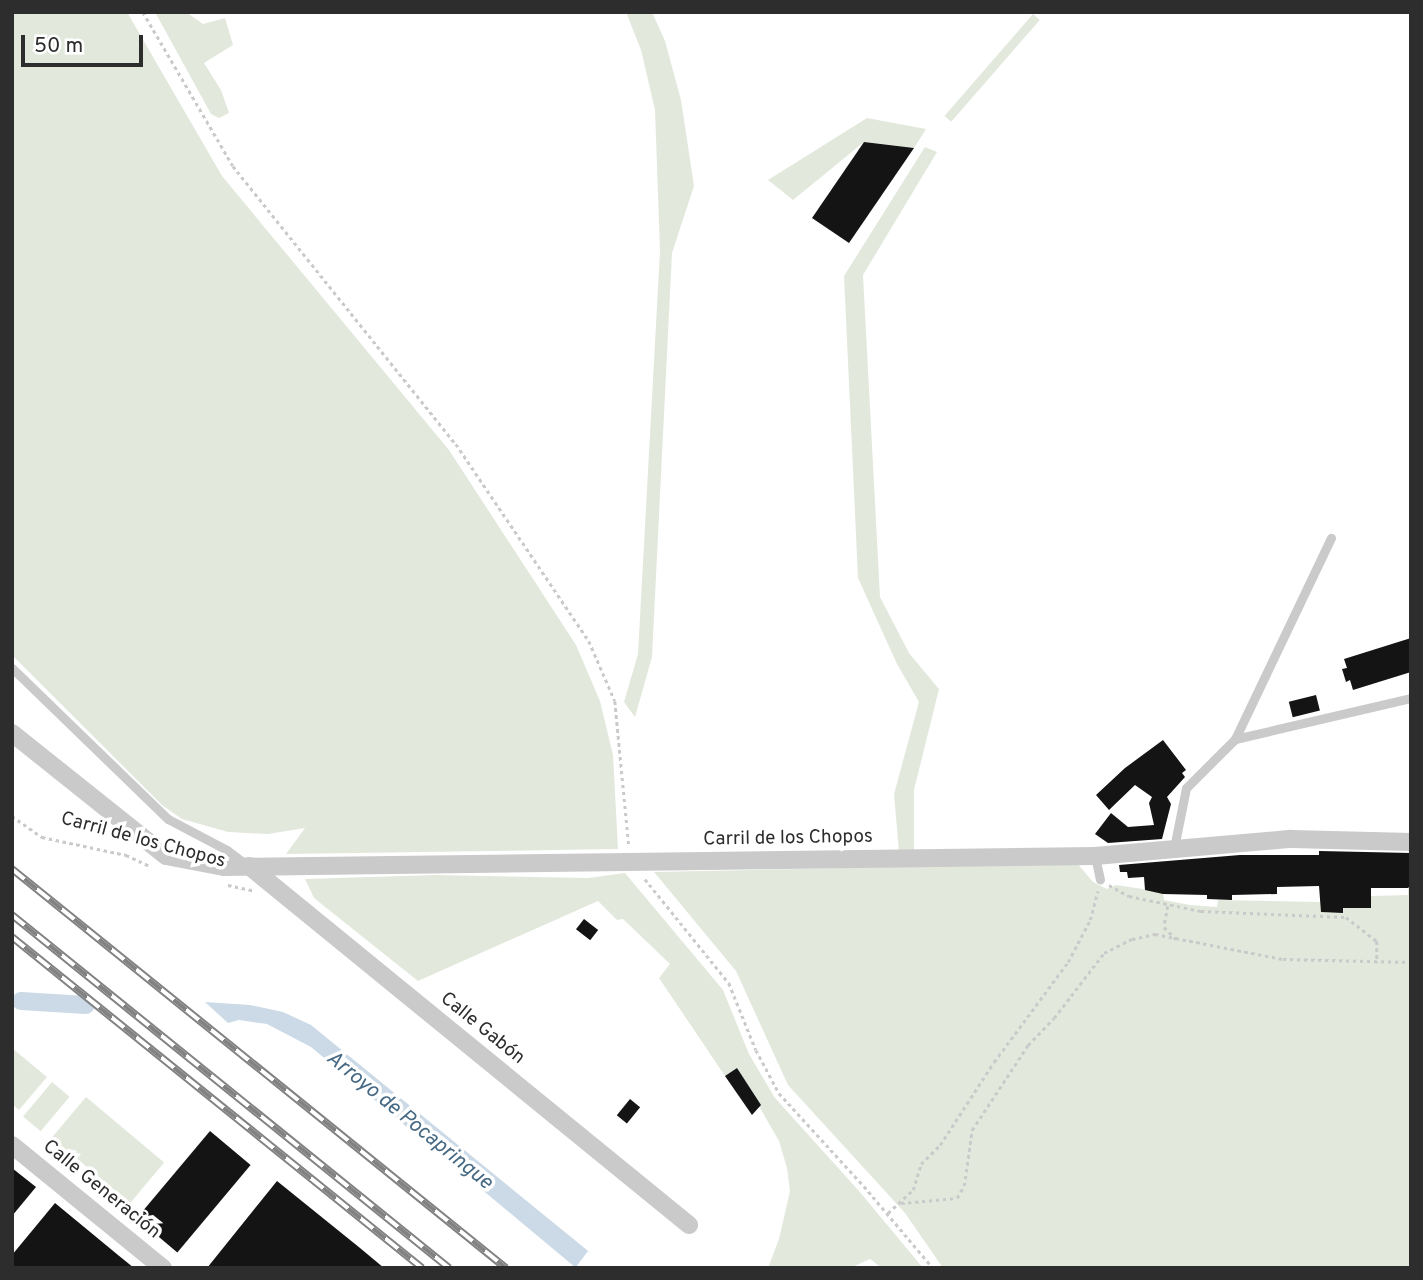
<!DOCTYPE html>
<html>
<head>
<meta charset="utf-8">
<style>
	body { margin:0 }
	#map { position:relative; width:1423px; height:1280px; overflow:hidden; background:#fff; font-family:Overpass,sans-serif }
	div>[style] { position:absolute }
	.green>* { inset:0; background:#e2e9dc; transform-origin:0 0 }
	.water>* { inset:0; background:#cbdae6 }
	.pier>* { inset:0; background:#fff }
	.stream>* { height:5px; margin:-2.5px; padding:0 2.5px; transform-origin:2.5px; border-radius:2.5px; background:#cbdae6 }
	.canal>* { height:18px; margin:-9px; padding:0 9px; transform-origin:9px; border-radius:9px; background:#cbdae6 }
	.building>* { inset:0; background:#141414; transform-origin:0 0 }
	.path>* { height:2.5px; margin-top:-1.25px; transform-origin:0; background:repeating-linear-gradient(90deg,#cacaca 0 3.5px,transparent 0 7px) }
	.service>* { height:9px; margin:-4.5px; padding:0 4.5px; transform-origin:4.5px; border-radius:4.5px; background:#cacaca }
	.minor>* { height:18px; margin:-9px; padding:0 9px; transform-origin:9px; border-radius:9px; background:#cacaca }
	.rail>* { height:8px; margin-top:-4px; transform-origin:0; background:repeating-linear-gradient(90deg,#fff 0 16px,#828282 0 32px); box-sizing:border-box; border-block:2px solid #828282 }
	span { translate:-50% -50%; white-space:nowrap; text-align:center; line-height:1.15; -webkit-text-stroke:7px #fff; paint-order:stroke }
	.street-label { font-size:19px; color:#2d2d2d }
	.water-label { font-size:21px; color:#466984; font-style:italic }
	.frame { position:absolute; inset:0; border:14px solid #2d2d2d; pointer-events:none }
	.scale { position:absolute; left:21px; top:35px; width:122px; height:32px; box-sizing:border-box; border:4px solid #2d2d2d; border-top:0; padding-left:9px; font-size:21px; line-height:24px; white-space:nowrap; color:#2d2d2d; -webkit-text-stroke:5px #fff; paint-order:stroke }
</style>
</head>
<body>
<div id="map">
	<div class="green">
		<i style="clip-path:polygon(12px 12px,127px 12px,222px 176px,449px 450px,576px 645px,600px 701px,613px 755px,618px 849px,286px 854px,305px 828px,268px 834px,228px 832px,182px 819px,162px 805px,12px 655px)"></i>
		<i style="clip-path:polygon(155px 12px,186px 12px,203px 24px,225px 18px,233px 45px,204px 63px,221px 90px,229px 113px,219px 118px,211px 114px)"></i>
		<i style="clip-path:polygon(626px 12px,652px 12px,665px 41px,681px 100px,694px 186px,672px 253px,652px 657px,635px 717px,624px 702px,638px 654px,660px 251px,655px 110px,641px 50px)"></i>
		<i style="left:1033px;top:14px;width:9px;height:135px;rotate:41deg"></i>
		<i style="clip-path:polygon(867px 118px,926px 129px,914px 148px,864px 142px,793px 200px,768px 180px)"></i>
		<i style="clip-path:polygon(925px 147px,937px 152px,863px 275px,880px 597px,909px 653px,939px 689px,914px 790px,914px 851px,899px 852px,894px 794px,919px 702px,897px 664px,858px 578px,844px 276px)"></i>
		<i style="clip-path:polygon(1077px 863px,1093px 882px,1107px 889px,1116px 885px,1163px 892px,1164px 900px,1190px 905px,1217px 907px,1218px 900px,1321px 902px,1321px 912px,1342px 913px,1343px 899px,1353px 908px,1370px 908px,1371px 896px,1408px 895px,1408px 885px,1411px 885px,1411px 1268px,943px 1268px,905px 1213px,788px 1085px,736px 971px,654px 872px)"></i>
		<i style="clip-path:polygon(625px 873px,723px 990px,749px 1054px,775px 1098px,859px 1191px,923px 1268px,882px 1268px,870px 1259px,850px 1268px,768px 1268px,779px 1239px,790px 1191px,787px 1168px,779px 1141px,737px 1068px,725px 1076px,659px 978px,670px 964px,623px 919px,617px 920px,598px 901px,418px 981px,314px 898px,305px 879px,436px 875px,588px 878px)"></i>
		<i style="clip-path:polygon(12px 1048px,47px 1077px,19px 1110px,12px 1104px)"></i>
		<i style="left:52px;top:1082px;width:23px;height:45px;rotate:40deg"></i>
		<i style="left:86px;top:1097px;width:102px;height:53px;rotate:40deg"></i>
	</div>
	<div class="water">
		<i style="clip-path:polygon(205px 1002px,250px 1005px,283px 1012px,311px 1025px,609px 1268px,576px 1268px,311px 1047px,267px 1024px,239px 1020px,228px 1023px)"></i>
	</div>
	<div class="pier">
		<i style="clip-path:polygon(588px 1251px,608px 1266px,607px 1268px,576px 1267px)"></i>
	</div>
	<div class="stream">
		<i style="left:12px;top:997px;width:10px;rotate:24deg"></i>
	</div>
	<div class="canal">
		<i style="left:21px;top:1001px;width:65px;rotate:3.5deg"></i>
	</div>
	<div class="building">
		<i style="clip-path:polygon(864px 142px,914px 148px,849px 243px,812px 218px)"></i>
		<i style="clip-path:polygon(1411px 638px,1411px 672px,1353px 690px,1350px 680px,1346px 682px,1342px 669px,1347px 668px,1344px 659px)"></i>
		<i style="left:1316px;top:695px;width:16px;height:28px;rotate:76deg"></i>
		<i style="clip-path:polygon(1163px 740px,1186px 770px,1182px 773px,1185px 777px,1167px 797px,1171px 804px,1162px 839px,1108px 843px,1095px 834px,1111px 813px,1128px 827px,1154px 825px,1149px 803px,1152px 797px,1135px 785px,1109px 810px,1096px 795px,1125px 768px)"></i>
		<i style="clip-path:polygon(1319px 851px,1411px 853px,1411px 885px,1408px 888px,1371px 888px,1371px 908px,1343px 908px,1343px 913px,1321px 912px,1319px 886px,1277px 887px,1277px 894px,1232px 895px,1232px 900px,1207px 899px,1207px 895px,1163px 894px,1145px 890px,1144px 877px,1128px 878px,1127px 872px,1120px 872px,1119px 865px,1240px 855px,1319px 855px)"></i>
		<i style="left:584px;top:919px;width:18px;height:13px;rotate:38deg"></i>
		<i style="clip-path:polygon(737px 1068px,761px 1105px,752px 1115px,725px 1076px)"></i>
		<i style="left:630px;top:1099px;width:13px;height:21px;rotate:39deg"></i>
		<i style="left:210px;top:1131px;width:53px;height:114px;rotate:40deg"></i>
		<i style="clip-path:polygon(12px 1168px,36px 1187px,12px 1216px)"></i>
		<i style="clip-path:polygon(277px 1181px,360px 1248px,384px 1268px,207px 1268px)"></i>
		<i style="clip-path:polygon(55px 1203px,118px 1255px,134px 1268px,12px 1268px,12px 1255px)"></i>
	</div>
	<div class="path">
		<i style="left:143px;top:12px;width:178px;rotate:59.7deg"></i>
		<i style="left:233px;top:166px;width:356px;rotate:51.3deg"></i>
		<i style="left:456px;top:444px;width:238px;rotate:56deg"></i>
		<i style="left:589px;top:641px;width:65px;rotate:66.6deg"></i>
		<i style="left:615px;top:701px;width:146px;rotate:84.5deg"></i>
		<i style="left:12px;top:816px;width:37px;rotate:35deg"></i>
		<i style="left:42px;top:837px;width:86px;rotate:12.1deg"></i>
		<i style="left:126px;top:855px;width:26px;rotate:25deg"></i>
		<i style="left:645px;top:879px;width:134px;rotate:51.1deg"></i>
		<i style="left:729px;top:983px;width:72px;rotate:68.1deg"></i>
		<i style="left:756px;top:1050px;width:49px;rotate:61.9deg"></i>
		<i style="left:779px;top:1093px;width:126px;rotate:47.6deg"></i>
		<i style="left:864px;top:1186px;width:107px;rotate:49.9deg"></i>
		<i style="left:228px;top:885px;width:25px;rotate:12deg"></i>
		<i style="left:1109px;top:885px;width:23px;rotate:29deg"></i>
		<i style="left:1129px;top:896px;width:74px;rotate:11.8deg"></i>
		<i style="left:1201px;top:911px;width:145px;rotate:2.4deg"></i>
		<i style="left:1346px;top:917px;width:39px;rotate:38deg"></i>
		<i style="left:1377px;top:941px;width:22px;rotate:90deg"></i>
		<i style="left:1168px;top:906px;width:21px;rotate:101deg"></i>
		<i style="left:1164px;top:927px;width:17px;rotate:45deg"></i>
		<i style="left:901px;top:1203px;width:56px;rotate:-5.1deg"></i>
		<i style="left:957px;top:1198px;width:14px;rotate:-60deg"></i>
		<i style="left:964px;top:1186px;width:57px;rotate:-81.9deg"></i>
		<i style="left:972px;top:1130px;width:102px;rotate:-56.6deg"></i>
		<i style="left:1028px;top:1045px;width:37px;rotate:-46deg"></i>
		<i style="left:1054px;top:1018px;width:82px;rotate:-52.4deg"></i>
		<i style="left:1104px;top:953px;width:31px;rotate:-27deg"></i>
		<i style="left:1132px;top:939px;width:24px;rotate:-12deg"></i>
		<i style="left:1155px;top:934px;width:130px;rotate:11.1deg"></i>
		<i style="left:1283px;top:959px;width:128px;rotate:1.3deg"></i>
		<i style="left:888px;top:1213px;width:34px;rotate:-43deg"></i>
		<i style="left:913px;top:1190px;width:27px;rotate:-73deg"></i>
		<i style="left:921px;top:1164px;width:27px;rotate:-45deg"></i>
		<i style="left:940px;top:1145px;width:99px;rotate:-57deg"></i>
		<i style="left:994px;top:1062px;width:124px;rotate:-53.5deg"></i>
		<i style="left:1068px;top:962px;width:47px;rotate:-62.4deg"></i>
		<i style="left:1090px;top:920px;width:30px;rotate:-75deg"></i>
	</div>
	<div class="service">
		<i style="left:12px;top:668px;width:217px;rotate:44.1deg"></i>
		<i style="left:168px;top:819px;width:67px;rotate:27.7deg"></i>
		<i style="left:227px;top:850px;width:25px;rotate:37deg"></i>
		<i style="left:1235px;top:739px;width:181px;rotate:-13.1deg"></i>
		<i style="left:1174px;top:848px;width:61px;rotate:-78.7deg"></i>
		<i style="left:1186px;top:788px;width:69px;rotate:-45deg"></i>
		<i style="left:1235px;top:739px;width:223px;rotate:-64.5deg"></i>
		<i style="left:1095px;top:856px;width:24px;rotate:78deg"></i>
	</div>
	<div class="minor">
		<i style="left:12px;top:733px;width:197px;rotate:38.6deg"></i>
		<i style="left:166px;top:856px;width:60px;rotate:10.6deg"></i>
		<i style="left:225px;top:867px;width:870px;rotate:-0.72deg"></i>
		<i style="left:1095px;top:856px;width:197px;rotate:-5deg"></i>
		<i style="left:1291px;top:839px;width:120px;rotate:1.4deg"></i>
		<i style="left:249px;top:866px;width:568px;rotate:39.21deg"></i>
		<i style="left:12px;top:1145px;width:195px;rotate:39.2deg"></i>
	</div>
	<div class="rail">
		<i style="left:12px;top:869px;width:635px;rotate:38.93deg"></i>
		<i style="left:12px;top:915px;width:562px;rotate:38.93deg"></i>
		<i style="left:12px;top:937px;width:527px;rotate:38.91deg"></i>
	</div>
	<div class="street-label">
		<span style="left:788px;top:839px;rotate:-1deg">Carril de los Chopos</span>
		<span style="left:143px;top:841px;rotate:15deg">Carril de los Chopos</span>
		<span style="left:482px;top:1029px;rotate:39deg">Calle Gabón</span>
		<span style="left:101px;top:1190px;rotate:39deg">Calle Generación</span>
	</div>
	<div class="water-label">
		<span style="left:409px;top:1121px;rotate:39deg">Arroyo de Pocapringue</span>
	</div>
	<div class="frame"></div>
	<div class="scale">50 m</div>
</div>
</body>
</html>
